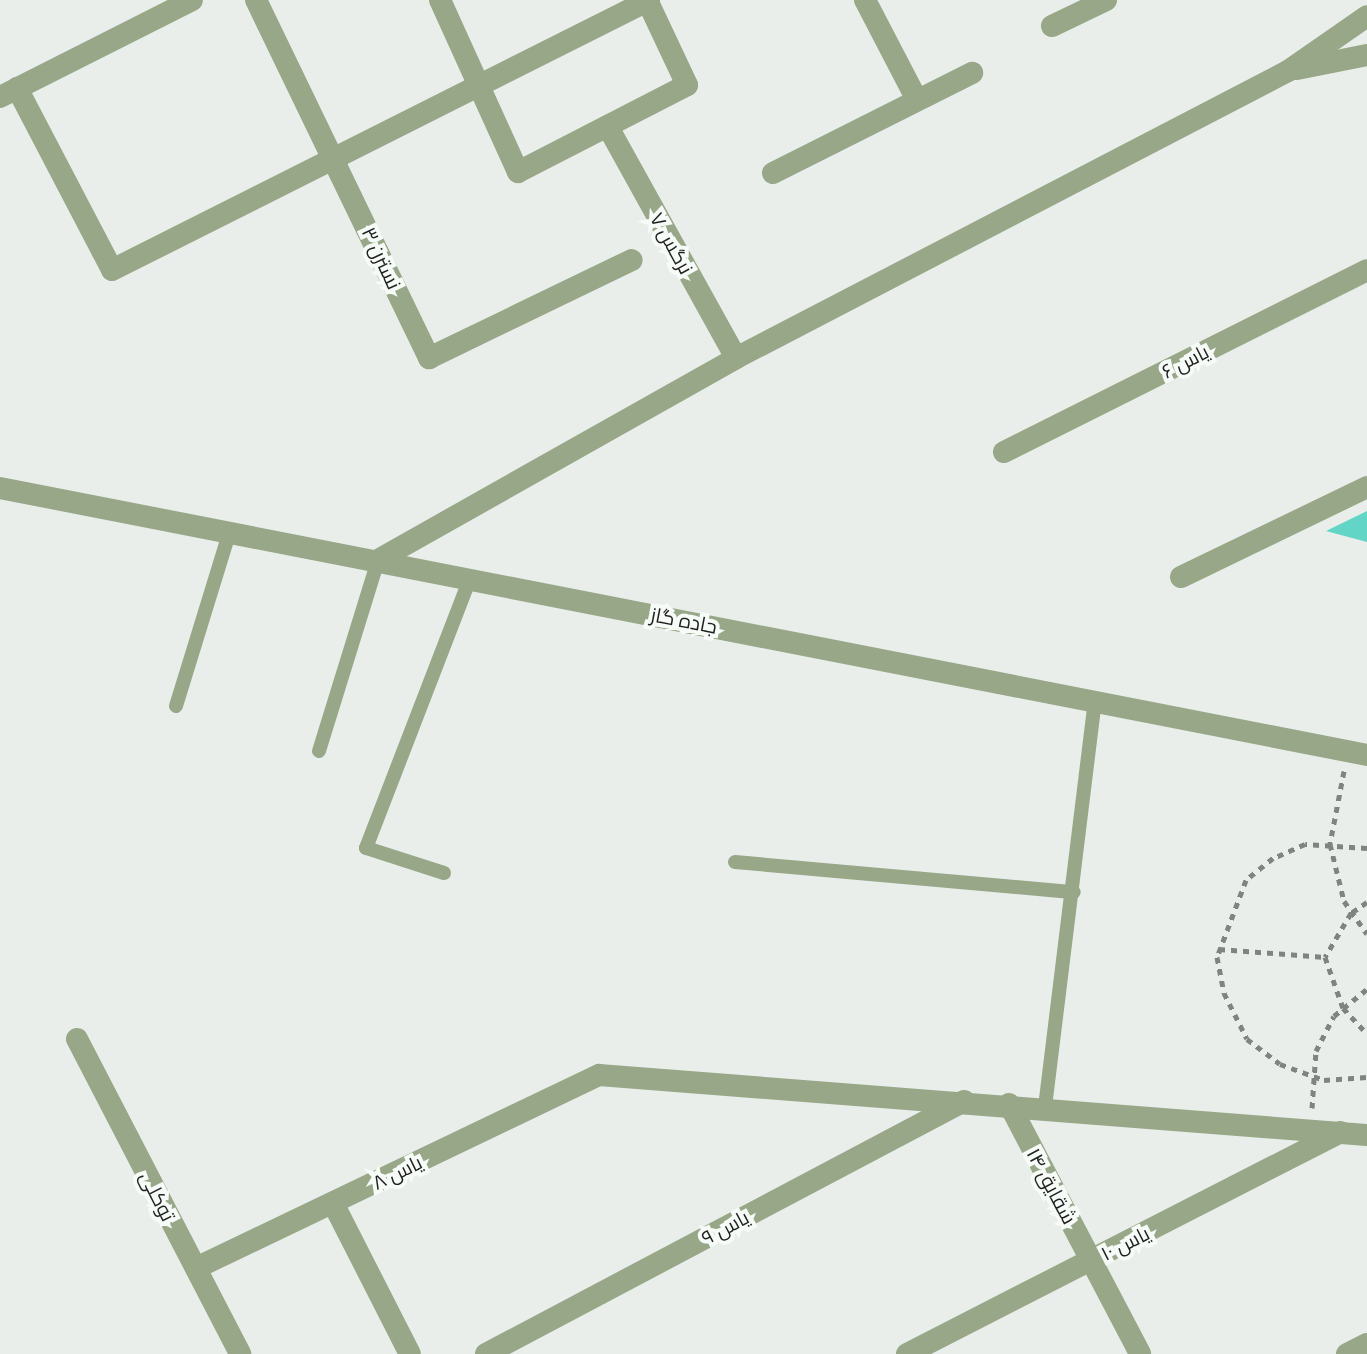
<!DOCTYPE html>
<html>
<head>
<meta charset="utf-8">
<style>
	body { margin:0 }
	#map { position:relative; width:1367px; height:1354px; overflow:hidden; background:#e9eeeb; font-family:"Archivo Narrow",Cairo,sans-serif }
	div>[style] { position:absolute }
	.building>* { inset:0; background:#62d5c6 }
	.path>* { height:5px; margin-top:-2.5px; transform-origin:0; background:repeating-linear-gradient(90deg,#808381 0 6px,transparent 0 12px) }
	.service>* { height:14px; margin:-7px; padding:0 7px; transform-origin:7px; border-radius:7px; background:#97a787 }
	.minor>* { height:22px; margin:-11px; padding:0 11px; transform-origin:11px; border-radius:11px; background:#97a787 }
	.tertiary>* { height:22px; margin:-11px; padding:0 11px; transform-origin:11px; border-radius:11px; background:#97a787 }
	span { translate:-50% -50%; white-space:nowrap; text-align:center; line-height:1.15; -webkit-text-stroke:8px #f7fbf8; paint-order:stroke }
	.street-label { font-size:20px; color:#1e1f1e }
</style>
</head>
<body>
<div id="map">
	<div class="building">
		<i style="clip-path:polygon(1367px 511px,1367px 542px,1326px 531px)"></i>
	</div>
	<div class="path">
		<i style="left:1344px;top:771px;width:74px;rotate:100.9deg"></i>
		<i style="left:1330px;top:844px;width:59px;rotate:76.2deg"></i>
		<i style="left:1344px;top:901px;width:40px;rotate:55.1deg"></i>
		<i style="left:1367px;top:848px;width:62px;rotate:-176.3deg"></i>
		<i style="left:1305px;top:844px;width:35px;rotate:156deg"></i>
		<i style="left:1273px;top:858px;width:35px;rotate:141deg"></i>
		<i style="left:1246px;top:880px;width:82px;rotate:110.6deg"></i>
		<i style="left:1217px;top:957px;width:37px;rotate:79deg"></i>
		<i style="left:1224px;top:993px;width:51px;rotate:63.4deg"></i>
		<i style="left:1247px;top:1039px;width:41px;rotate:37.1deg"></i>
		<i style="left:1280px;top:1064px;width:47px;rotate:20deg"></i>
		<i style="left:1324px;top:1080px;width:43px;rotate:-4deg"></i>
		<i style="left:1367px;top:902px;width:19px;rotate:145deg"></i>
		<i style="left:1351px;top:913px;width:51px;rotate:120.6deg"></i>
		<i style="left:1325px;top:957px;width:54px;rotate:70.6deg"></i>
		<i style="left:1343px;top:1008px;width:35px;rotate:47deg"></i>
		<i style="left:1219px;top:949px;width:106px;rotate:4.3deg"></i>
		<i style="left:1312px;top:1108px;width:57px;rotate:-86deg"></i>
		<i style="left:1316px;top:1051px;width:39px;rotate:-63deg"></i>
		<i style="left:1334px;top:1016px;width:43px;rotate:-39.3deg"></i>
	</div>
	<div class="service">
		<i style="left:176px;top:706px;width:183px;rotate:-72.9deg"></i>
		<i style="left:319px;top:751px;width:200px;rotate:-72.8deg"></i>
		<i style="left:735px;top:862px;width:340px;rotate:5.1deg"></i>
		<i style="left:444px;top:873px;width:82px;rotate:-162.2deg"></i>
		<i style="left:366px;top:848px;width:289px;rotate:-68.9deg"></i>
		<i style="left:1045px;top:1107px;width:410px;rotate:-83deg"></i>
	</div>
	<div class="minor">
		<i style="left:256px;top:0;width:398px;rotate:64.2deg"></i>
		<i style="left:429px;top:358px;width:225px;rotate:-25.8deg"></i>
		<i style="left:440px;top:0;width:189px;rotate:65.6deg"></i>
		<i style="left:518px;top:172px;width:190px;rotate:-27.2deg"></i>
		<i style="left:687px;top:85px;width:94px;rotate:-115.2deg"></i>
		<i style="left:865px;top:0;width:110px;rotate:62.5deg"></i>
		<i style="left:1052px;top:26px;width:60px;rotate:-25.7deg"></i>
		<i style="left:17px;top:88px;width:205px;rotate:62.4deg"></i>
		<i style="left:112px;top:270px;width:601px;rotate:-26.69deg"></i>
		<i style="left:0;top:97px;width:215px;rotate:-26.8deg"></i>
		<i style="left:608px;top:127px;width:264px;rotate:61deg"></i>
		<i style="left:773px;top:173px;width:223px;rotate:-26.7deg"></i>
		<i style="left:1004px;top:452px;width:406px;rotate:-26.6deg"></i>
		<i style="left:0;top:488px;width:1393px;rotate:11.05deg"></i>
		<i style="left:1181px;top:577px;width:207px;rotate:-25.8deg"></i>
		<i style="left:77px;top:1039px;width:355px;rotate:62.6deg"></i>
		<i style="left:1009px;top:1104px;width:282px;rotate:62.3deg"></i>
		<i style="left:333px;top:1203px;width:169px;rotate:63deg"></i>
		<i style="left:196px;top:1268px;width:447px;rotate:-25.6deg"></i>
		<i style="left:599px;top:1075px;width:770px;rotate:4.47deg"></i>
		<i style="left:486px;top:1354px;width:541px;rotate:-27.89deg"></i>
		<i style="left:907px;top:1354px;width:487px;rotate:-27.1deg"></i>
		<i style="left:1347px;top:1354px;width:22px;rotate:-27deg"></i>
	</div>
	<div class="tertiary">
		<i style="left:1297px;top:69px;width:71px;rotate:-11.3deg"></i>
		<i style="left:378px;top:560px;width:411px;rotate:-29.4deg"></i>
		<i style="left:736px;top:358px;width:622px;rotate:-27.47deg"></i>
		<i style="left:1288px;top:71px;width:96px;rotate:-34.8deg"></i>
	</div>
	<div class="street-label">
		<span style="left:672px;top:243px;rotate:61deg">نرگس ۷</span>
		<span style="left:382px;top:258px;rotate:65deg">نسترن ۳</span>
		<span style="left:1185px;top:361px;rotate:-27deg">یاس ۶</span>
		<span style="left:684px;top:620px;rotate:11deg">جاده گاز</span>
		<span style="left:397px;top:1172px;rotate:-26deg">یاس ۸</span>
		<span style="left:1052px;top:1186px;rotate:62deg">شقایق ۱۴</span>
		<span style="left:158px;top:1196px;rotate:63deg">توکلی</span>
		<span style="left:725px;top:1227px;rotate:-28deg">یاس ۹</span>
		<span style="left:1125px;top:1243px;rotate:-27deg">یاس ۱۰</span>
	</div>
</div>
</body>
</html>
